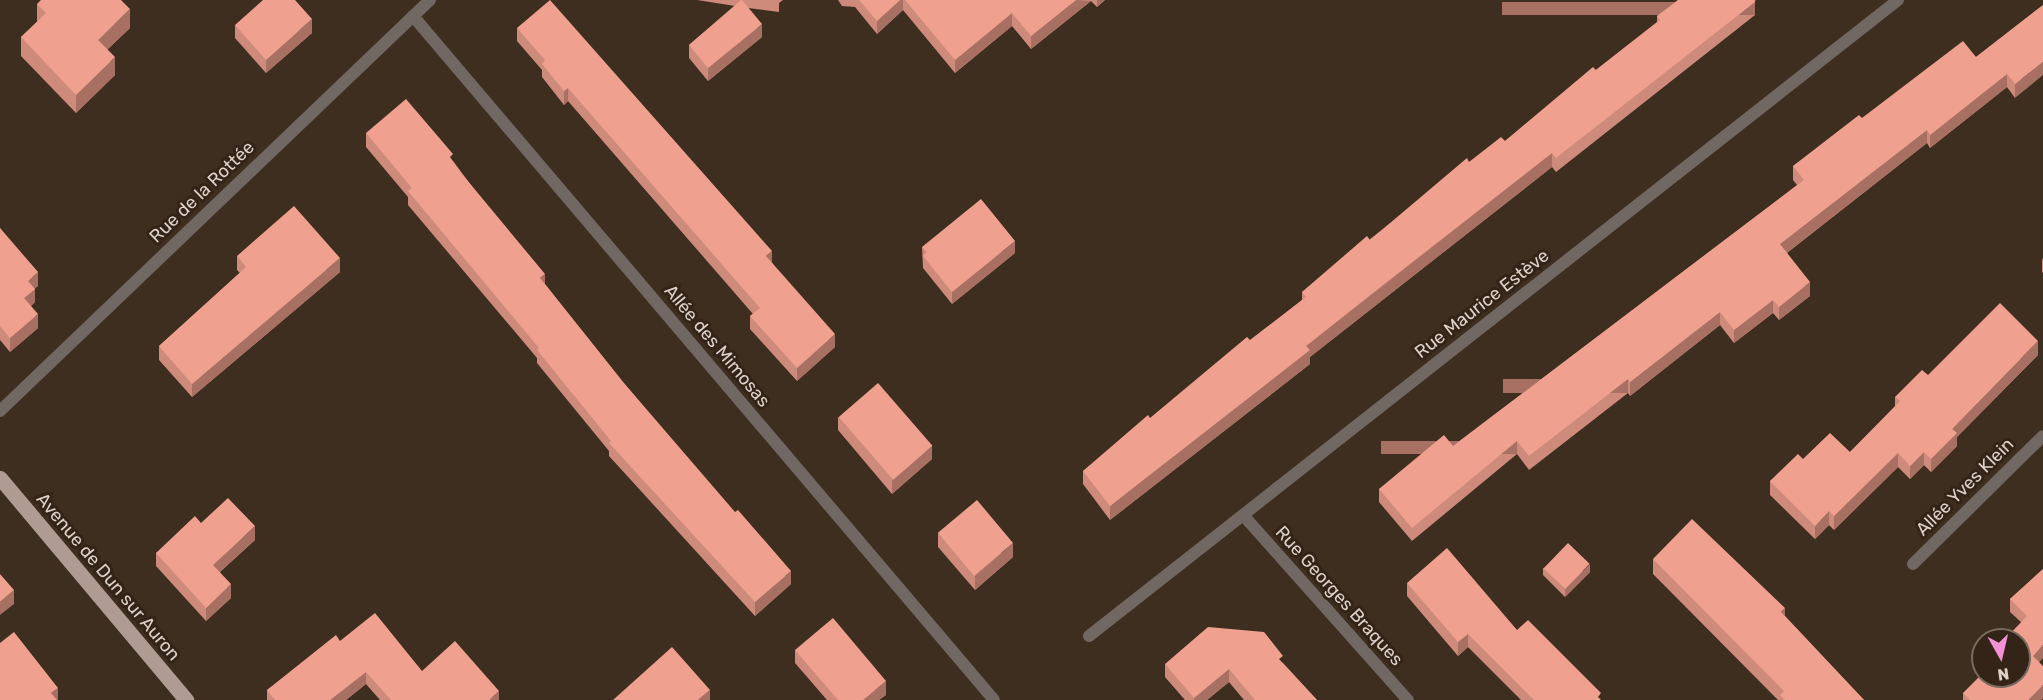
<!DOCTYPE html>
<html>
<head>
<meta charset="utf-8">
<style>
	body { margin:0 }
	#map { position:relative; width:2043px; height:700px; overflow:hidden; background:#3e2e20; font-family:Rubik,sans-serif }
	div>[style] { position:absolute }
	.minor>* { height:12px; margin:-6px; padding:0 6px; transform-origin:6px; border-radius:6px; background:#716763 }
	.primary>* { height:15px; margin:-7.5px; padding:0 7.5px; transform-origin:7.5px; border-radius:7.5px; background:#b09b93 }
	.wall>* { inset:0; background:#ce8a7a }
	.shaded-wall>* { inset:0; background:#a77063; transform-origin:0 0 }
	.building>* { inset:0; background:#efa08e; transform-origin:0 0 }
	span { translate:-50% -50%; white-space:nowrap; text-align:center; line-height:1.15; -webkit-text-stroke:6px #342417; paint-order:stroke }
	.street-label { font-size:18px; color:#ddd2ca }
	.north { position:absolute; left:1971px; top:628px; width:60px; height:60px; box-sizing:border-box; background:#342417; border:2px solid #786a5f; border-radius:50%; rotate:172deg; font-size:16px; font-weight:700; line-height:24px; text-align:center; color:#ddd2ca }
	.north::after { content:''; display:block; margin:auto; width:21px; height:27px; background:#f391d6; clip-path:polygon(50% 0,100% 100%,50% 72%,0 100%) }
</style>
</head>
<body>
<div id="map">
	<div class="minor">
		<i style="left:413px;top:16px;width:897px;rotate:49.65deg"></i>
		<i style="left:0;top:411px;width:595px;rotate:-43.71deg"></i>
		<i style="left:1243px;top:515px;width:248px;rotate:48.3deg"></i>
		<i style="left:1913px;top:564px;width:182px;rotate:-44.6deg"></i>
		<i style="left:1089px;top:636px;width:1029px;rotate:-38.17deg"></i>
	</div>
	<div class="primary">
		<i style="left:0;top:478px;width:290px;rotate:50deg"></i>
	</div>
	<div class="wall">
		<i style="clip-path:polygon(697px 0,783px 0,779px 3px,779px 12px,748px 8px,762px 37px,708px 81px,689px 58px,689px 45px,735px 6px)"></i>
		<i style="clip-path:polygon(838px 0,1105px 0,1097px 7px,1091px 1px,1031px 49px,1012px 26px,955px 73px,903px 10px,877px 34px,855px 7px,842px 6px)"></i>
		<i style="clip-path:polygon(1678px 0,1756px 0,1755px 1px,1755px 15px,1556px 172px,1552px 167px,1310px 357px,1310px 364px,1110px 520px,1083px 484px,1083px 471px,1302px 300px,1302px 292px,1469px 162px,1505px 141px,1657px 22px,1657px 16px)"></i>
		<i style="clip-path:polygon(37px 4px,130px 28px,107px 50px,115px 75px,76px 113px,21px 56px,21px 37px,37px 22px)"></i>
		<i style="clip-path:polygon(2043px 5px,2015px 98px,2007px 87px,1930px 148px,1927px 143px,1787px 253px,1810px 296px,1779px 320px,1773px 313px,1734px 343px,1720px 325px,1630px 396px,1628px 393px,1529px 470px,1517px 454px,1412px 541px,1379px 502px,1379px 489px,1453px 446px,1797px 185px,1793px 180px,1793px 166px,1862px 118px,1976px 57px)"></i>
		<i style="clip-path:polygon(235px 25px,312px 33px,266px 73px,235px 38px)"></i>
		<i style="clip-path:polygon(517px 28px,772px 263px,835px 347px,797px 381px,750px 329px,750px 316px,753px 314px,568px 101px,564px 105px,542px 77px,542px 70px,517px 41px)"></i>
		<i style="clip-path:polygon(366px 133px,453px 161px,545px 284px,623px 382px,791px 584px,755px 616px,609px 456px,609px 451px,537px 363px,537px 358px,408px 205px,408px 197px,366px 147px)"></i>
		<i style="clip-path:polygon(0 228px,38px 286px,35px 288px,35px 302px,31px 306px,38px 328px,10px 352px,0 340px)"></i>
		<i style="clip-path:polygon(922px 247px,1015px 253px,952px 304px,923px 268px)"></i>
		<i style="clip-path:polygon(237px 256px,340px 272px,192px 397px,159px 360px,159px 346px,240px 273px,237px 270px)"></i>
		<i style="clip-path:polygon(2043px 258px,2043px 273px,2042px 272px,2042px 260px)"></i>
		<i style="clip-path:polygon(2038px 355px,1957px 437px,1957px 446px,1931px 472px,1924px 465px,1910px 479px,1898px 467px,1834px 530px,1829px 525px,1815px 539px,1770px 495px,1770px 481px,1803px 459px,1850px 452px,1895px 407px,1895px 397px,1928px 375px)"></i>
		<i style="clip-path:polygon(838px 417px,932px 459px,892px 494px,838px 430px)"></i>
		<i style="clip-path:polygon(201px 523px,255px 540px,220px 572px,231px 598px,206px 621px,156px 566px,156px 553px)"></i>
		<i style="clip-path:polygon(938px 533px,1013px 557px,975px 590px,938px 547px)"></i>
		<i style="clip-path:polygon(1653px 559px,1785px 616px,1864px 700px,1778px 700px,1653px 574px)"></i>
		<i style="clip-path:polygon(1543px 568px,1590px 572px,1565px 597px,1543px 575px)"></i>
		<i style="clip-path:polygon(2043px 569px,2039px 662px,2043px 698px,2041px 700px,1963px 700px,1963px 693px,2019px 676px,2021px 622px,2010px 612px,2010px 599px)"></i>
		<i style="clip-path:polygon(1407px 583px,1517px 630px,1601px 700px,1521px 700px,1468px 647px,1458px 656px,1407px 596px)"></i>
		<i style="clip-path:polygon(340px 641px,422px 671px,499px 700px,380px 700px,366px 684px,346px 700px,267px 700px,267px 690px)"></i>
		<i style="clip-path:polygon(795px 650px,886px 695px,879px 700px,827px 700px,795px 663px)"></i>
		<i style="clip-path:polygon(1283px 663px,1317px 700px,1244px 700px,1229px 682px,1207px 700px,1185px 700px,1165px 677px,1165px 664px)"></i>
	</div>
	<div class="shaded-wall">
		<i style="clip-path:polygon(900px 0,903px 0,903px 10px,877px 34px,877px 21px)"></i>
		<i style="clip-path:polygon(1076px 0,1091px 1px,1031px 49px,1031px 36px)"></i>
		<i style="clip-path:polygon(1097px 0,1105px 0,1097px 7px)"></i>
		<i style="left:1755px;top:2px;width:13px;height:253px;rotate:90deg"></i>
		<i style="clip-path:polygon(130px 9px,130px 28px,98px 58px,98px 40px)"></i>
		<i style="clip-path:polygon(1012px 13px,1012px 26px,955px 73px,955px 60px)"></i>
		<i style="clip-path:polygon(312px 19px,312px 33px,266px 73px,266px 60px)"></i>
		<i style="clip-path:polygon(762px 24px,762px 37px,708px 81px,708px 68px)"></i>
		<i style="clip-path:polygon(115px 57px,115px 75px,76px 113px,76px 95px)"></i>
		<i style="clip-path:polygon(2043px 62px,2043px 75px,2015px 98px,2015px 84px)"></i>
		<i style="clip-path:polygon(2007px 74px,2007px 87px,1930px 148px,1930px 135px)"></i>
		<i style="clip-path:polygon(568px 88px,568px 101px,564px 105px,564px 91px)"></i>
		<i style="clip-path:polygon(1927px 130px,1927px 143px,1780px 258px,1780px 244px)"></i>
		<i style="clip-path:polygon(1552px 153px,1552px 167px,1310px 357px,1310px 364px,1110px 520px,1110px 506px,1306px 346px)"></i>
		<i style="clip-path:polygon(1015px 241px,1015px 253px,952px 304px,952px 292px)"></i>
		<i style="clip-path:polygon(772px 251px,772px 265px,766px 256px)"></i>
		<i style="clip-path:polygon(340px 258px,340px 272px,192px 397px,192px 384px)"></i>
		<i style="clip-path:polygon(38px 272px,38px 286px,28px 294px,28px 281px)"></i>
		<i style="clip-path:polygon(545px 274px,545px 287px,540px 278px)"></i>
		<i style="clip-path:polygon(1810px 282px,1810px 296px,1779px 320px,1779px 307px)"></i>
		<i style="clip-path:polygon(35px 289px,35px 302px,24px 312px,24px 298px)"></i>
		<i style="clip-path:polygon(1773px 300px,1773px 313px,1734px 343px,1734px 330px)"></i>
		<i style="clip-path:polygon(1720px 312px,1720px 325px,1630px 396px,1630px 382px)"></i>
		<i style="clip-path:polygon(38px 314px,38px 328px,10px 352px,10px 338px)"></i>
		<i style="clip-path:polygon(835px 334px,835px 347px,797px 381px,797px 368px)"></i>
		<i style="clip-path:polygon(2038px 341px,2038px 355px,1957px 437px,1957px 446px,1931px 472px,1931px 459px,1952px 429px)"></i>
		<i style="left:1628px;top:379px;width:14px;height:125px;rotate:90deg"></i>
		<i style="left:1517px;top:441px;width:13px;height:136px;rotate:90deg"></i>
		<i style="clip-path:polygon(932px 446px,932px 459px,892px 494px,892px 480px)"></i>
		<i style="clip-path:polygon(1924px 452px,1924px 465px,1910px 479px,1910px 466px)"></i>
		<i style="clip-path:polygon(1898px 453px,1898px 467px,1834px 530px,1834px 516px)"></i>
		<i style="clip-path:polygon(1829px 511px,1829px 525px,1815px 539px,1815px 526px)"></i>
		<i style="clip-path:polygon(255px 526px,255px 540px,213px 578px,213px 565px)"></i>
		<i style="clip-path:polygon(1013px 543px,1013px 557px,975px 590px,975px 576px)"></i>
		<i style="clip-path:polygon(1590px 564px,1590px 572px,1565px 597px,1565px 589px)"></i>
		<i style="clip-path:polygon(791px 571px,791px 584px,755px 616px,755px 602px)"></i>
		<i style="clip-path:polygon(231px 584px,231px 598px,206px 621px,206px 608px)"></i>
		<i style="clip-path:polygon(14px 590px,14px 604px,0 615px,0 602px)"></i>
		<i style="clip-path:polygon(1785px 608px,1785px 624px,1781px 612px)"></i>
		<i style="clip-path:polygon(1468px 634px,1468px 647px,1458px 656px,1458px 642px)"></i>
		<i style="clip-path:polygon(2043px 645px,2043px 658px,2033px 669px,2033px 656px)"></i>
		<i style="clip-path:polygon(1229px 669px,1229px 682px,1207px 700px,1194px 700px,1194px 698px)"></i>
		<i style="clip-path:polygon(366px 672px,366px 684px,346px 700px,330px 700px)"></i>
		<i style="clip-path:polygon(886px 681px,886px 695px,879px 700px,863px 700px)"></i>
		<i style="clip-path:polygon(2043px 685px,2043px 698px,2041px 700px,2028px 700px)"></i>
		<i style="clip-path:polygon(58px 688px,58px 700px,51px 700px,51px 693px)"></i>
		<i style="clip-path:polygon(710px 690px,710px 700px,698px 700px)"></i>
		<i style="clip-path:polygon(499px 691px,499px 700px,489px 700px)"></i>
	</div>
	<div class="building">
		<i style="clip-path:polygon(41px 0,121px 0,130px 9px,98px 40px,115px 57px,76px 95px,21px 37px,46px 13px,37px 4px)"></i>
		<i style="clip-path:polygon(263px 0,295px 0,312px 19px,266px 60px,235px 25px)"></i>
		<i style="clip-path:polygon(550px 0,772px 251px,766px 256px,835px 334px,797px 368px,750px 316px,760px 308px,568px 88px,564px 91px,542px 64px,545px 60px,517px 28px)"></i>
		<i style="clip-path:polygon(741px 0,742px 0,762px 24px,708px 68px,689px 45px)"></i>
		<i style="clip-path:polygon(859px 0,900px 0,877px 21px)"></i>
		<i style="clip-path:polygon(905px 0,1076px 0,1031px 36px,1012px 13px,955px 60px)"></i>
		<i style="clip-path:polygon(1678px 0,1754px 0,1755px 2px,1556px 158px,1552px 153px,1379px 288px,1306px 346px,1310px 350px,1110px 506px,1083px 471px,1148px 415px,1150px 418px,1247px 337px,1250px 340px,1306px 297px,1302px 292px,1367px 236px,1370px 240px,1467px 158px,1469px 162px,1501px 137px,1505px 141px,1593px 67px,1596px 70px,1660px 20px,1657px 16px)"></i>
		<i style="clip-path:polygon(2043px 5px,2043px 62px,2015px 84px,2007px 74px,1930px 135px,1927px 130px,1780px 244px,1810px 282px,1779px 307px,1773px 300px,1734px 330px,1720px 312px,1630px 382px,1628px 379px,1529px 456px,1517px 441px,1412px 528px,1379px 489px,1444px 435px,1453px 446px,1804px 180px,1793px 166px,1859px 115px,1862px 118px,1963px 41px,1976px 57px)"></i>
		<i style="clip-path:polygon(406px 99px,453px 154px,450px 157px,462px 174px,545px 274px,540px 278px,623px 382px,735px 512px,738px 510px,791px 571px,755px 602px,609px 443px,611px 441px,537px 350px,539px 348px,408px 191px,412px 188px,366px 133px)"></i>
		<i style="clip-path:polygon(981px 199px,1015px 241px,952px 292px,923px 256px,927px 252px,922px 247px)"></i>
		<i style="clip-path:polygon(294px 206px,340px 258px,192px 384px,159px 346px,246px 267px,237px 256px)"></i>
		<i style="clip-path:polygon(0 228px,38px 272px,28px 281px,35px 289px,24px 298px,38px 314px,10px 338px,0 326px)"></i>
		<i style="clip-path:polygon(2000px 303px,2038px 341px,1952px 429px,1957px 433px,1931px 459px,1924px 452px,1910px 466px,1898px 453px,1834px 516px,1829px 511px,1815px 526px,1770px 481px,1798px 454px,1803px 459px,1830px 433px,1850px 452px,1900px 401px,1895px 397px,1922px 370px,1928px 375px)"></i>
		<i style="left:878px;top:383px;width:83px;height:52px;rotate:49deg"></i>
		<i style="clip-path:polygon(228px 498px,255px 526px,213px 565px,231px 584px,206px 608px,156px 553px,195px 516px,201px 523px)"></i>
		<i style="left:977px;top:500px;width:56px;height:51px;rotate:50deg"></i>
		<i style="clip-path:polygon(1692px 519px,1785px 608px,1781px 612px,1864px 700px,1785px 700px,1780px 695px,1784px 691px,1653px 559px)"></i>
		<i style="left:1568px;top:543px;width:30px;height:35px;rotate:44deg"></i>
		<i style="clip-path:polygon(1447px 548px,1517px 630px,1528px 620px,1601px 693px,1598px 697px,1601px 700px,1534px 700px,1468px 634px,1458px 642px,1407px 583px)"></i>
		<i style="clip-path:polygon(2043px 569px,2043px 645px,2033px 656px,2043px 666px,2043px 685px,2028px 700px,1970px 700px,1963px 693px,1983px 673px,1983px 676px,2019px 676px,2019px 640px,2004px 640px,2027px 616px,2010px 599px)"></i>
		<i style="clip-path:polygon(0 574px,14px 590px,0 602px)"></i>
		<i style="clip-path:polygon(375px 613px,422px 671px,455px 641px,499px 691px,489px 700px,391px 700px,366px 672px,330px 700px,275px 700px,267px 690px,336px 635px,340px 641px)"></i>
		<i style="clip-path:polygon(833px 618px,886px 681px,863px 700px,838px 700px,795px 650px)"></i>
		<i style="clip-path:polygon(1208px 627px,1264px 632px,1283px 656px,1279px 659px,1317px 700px,1255px 700px,1229px 669px,1194px 698px,1165px 664px)"></i>
		<i style="clip-path:polygon(14px 632px,58px 688px,51px 693px,57px 700px,0 700px,0 643px)"></i>
		<i style="clip-path:polygon(672px 647px,710px 690px,698px 700px,613px 700px)"></i>
	</div>
	<div class="street-label">
		<span style="left:202px;top:192px;rotate:-44deg">Rue de la Rottée</span>
		<span style="left:1482px;top:304px;rotate:-38deg">Rue Maurice Estève</span>
		<span style="left:717px;top:346px;rotate:50deg">Allée des Mimosas</span>
		<span style="left:1965px;top:487px;rotate:-45deg">Allée Yves Klein</span>
		<span style="left:108px;top:577px;rotate:50deg">Avenue de Dun sur Auron</span>
		<span style="left:1339px;top:596px;rotate:48deg">Rue Georges Braques</span>
	</div>
	<div class="north">N</div>
</div>
</body>
</html>
